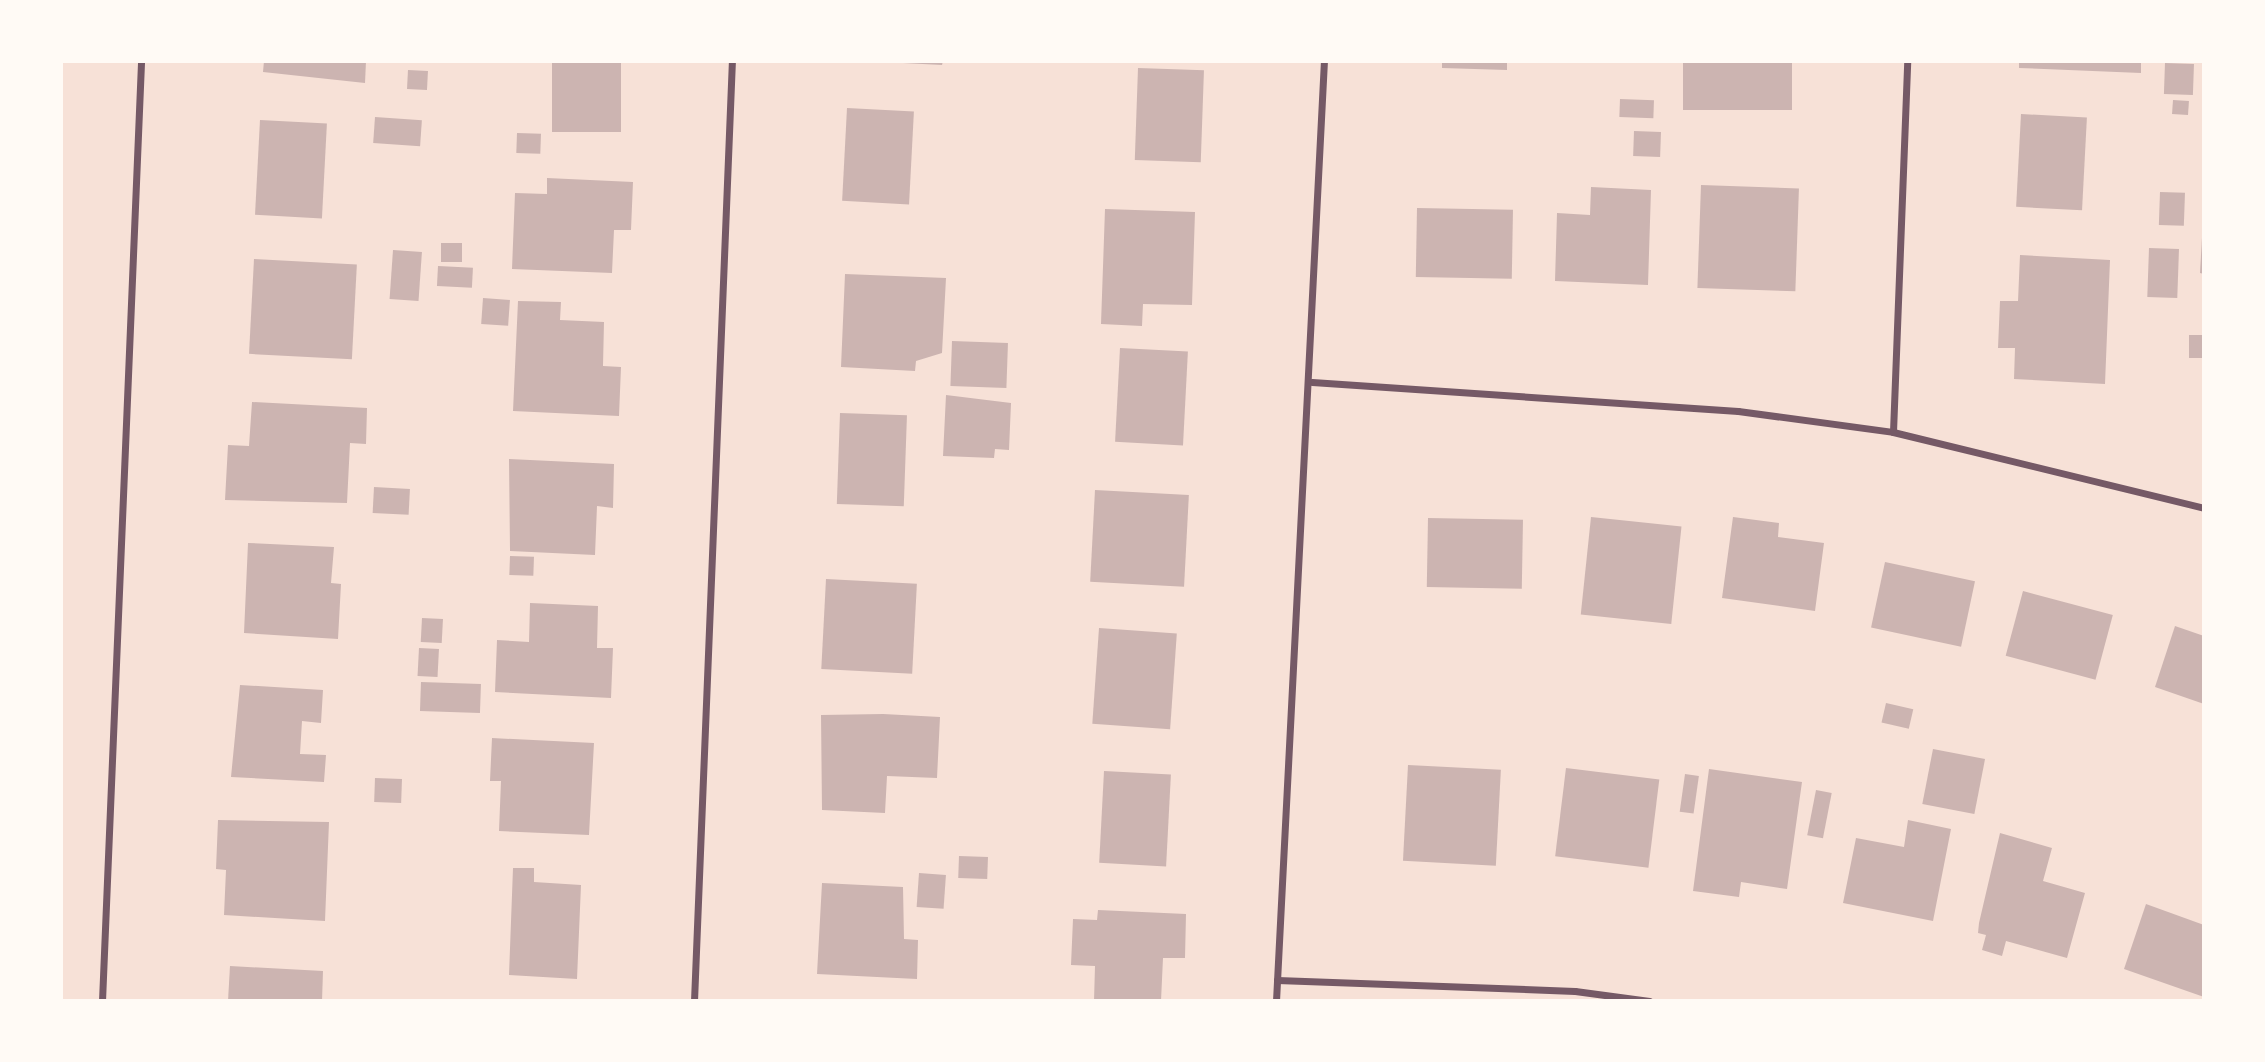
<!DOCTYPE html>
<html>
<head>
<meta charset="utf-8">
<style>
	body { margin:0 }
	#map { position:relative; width:2265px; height:1062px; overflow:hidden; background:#f7e1d7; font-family:"DM Sans",sans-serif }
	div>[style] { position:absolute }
	.building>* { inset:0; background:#ccb4b1; transform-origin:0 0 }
	.minor>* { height:7px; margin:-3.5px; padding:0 3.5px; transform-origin:3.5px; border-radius:3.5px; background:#755966 }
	span { translate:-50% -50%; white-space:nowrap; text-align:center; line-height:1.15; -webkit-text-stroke:7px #fffaf5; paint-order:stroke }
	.frame { position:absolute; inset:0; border:63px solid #fffaf5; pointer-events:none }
</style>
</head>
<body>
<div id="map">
	<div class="building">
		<i style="clip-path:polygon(264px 61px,366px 61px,365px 83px,263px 72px)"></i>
		<i style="left:552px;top:61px;width:69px;height:71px"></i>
		<i style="clip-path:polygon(903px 61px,943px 61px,942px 65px,903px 63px)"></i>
		<i style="clip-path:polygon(1442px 61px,1507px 61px,1507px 70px,1442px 68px)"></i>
		<i style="left:1683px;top:61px;width:109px;height:49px"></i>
		<i style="clip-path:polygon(2019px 61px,2141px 61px,2141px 73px,2019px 68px)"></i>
		<i style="left:2165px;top:63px;width:29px;height:31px;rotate:2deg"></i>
		<i style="left:1138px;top:68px;width:66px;height:92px;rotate:2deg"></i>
		<i style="left:408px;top:70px;width:20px;height:19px;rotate:3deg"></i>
		<i style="left:1620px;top:99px;width:34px;height:18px;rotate:2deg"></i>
		<i style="left:2173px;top:100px;width:16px;height:14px;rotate:4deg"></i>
		<i style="left:847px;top:108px;width:67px;height:93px;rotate:3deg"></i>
		<i style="left:2021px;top:114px;width:66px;height:93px;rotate:3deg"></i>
		<i style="left:375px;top:117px;width:47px;height:26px;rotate:4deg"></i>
		<i style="left:260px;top:120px;width:67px;height:95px;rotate:3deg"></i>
		<i style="left:1634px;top:131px;width:27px;height:25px;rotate:2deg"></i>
		<i style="left:517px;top:133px;width:24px;height:20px;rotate:2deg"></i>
		<i style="clip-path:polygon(547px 178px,633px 182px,631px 230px,614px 230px,612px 273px,512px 269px,515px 193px,547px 194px)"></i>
		<i style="left:1701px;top:185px;width:98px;height:103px;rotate:2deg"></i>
		<i style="clip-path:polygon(1591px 187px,1651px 190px,1648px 285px,1555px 281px,1557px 213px,1590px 215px)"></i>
		<i style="left:2160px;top:192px;width:25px;height:33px;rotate:2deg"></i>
		<i style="left:1417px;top:208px;width:96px;height:69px;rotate:1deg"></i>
		<i style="clip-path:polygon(1105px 209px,1195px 212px,1192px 305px,1143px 304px,1142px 326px,1101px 324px)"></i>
		<i style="clip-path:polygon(2202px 238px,2204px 238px,2204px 274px,2200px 273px)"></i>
		<i style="left:441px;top:243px;width:21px;height:19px"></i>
		<i style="left:2149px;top:248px;width:30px;height:49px;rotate:2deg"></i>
		<i style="left:393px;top:250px;width:29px;height:49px;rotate:4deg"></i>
		<i style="clip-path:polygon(2020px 255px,2110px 260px,2105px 384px,2014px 379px,2015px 348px,1998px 348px,2000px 301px,2018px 301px)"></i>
		<i style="left:254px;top:259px;width:103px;height:95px;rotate:3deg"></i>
		<i style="left:438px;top:266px;width:35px;height:20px;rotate:3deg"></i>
		<i style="clip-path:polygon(845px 274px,946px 278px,942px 353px,916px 361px,915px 371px,841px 367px)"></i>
		<i style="left:483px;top:298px;width:27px;height:26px;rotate:4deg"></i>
		<i style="clip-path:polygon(518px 301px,561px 302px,560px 320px,604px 322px,603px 366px,621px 367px,619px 416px,513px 411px)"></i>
		<i style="left:2189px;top:335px;width:15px;height:23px"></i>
		<i style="left:952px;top:341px;width:56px;height:45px;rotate:2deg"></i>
		<i style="left:1120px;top:348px;width:68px;height:94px;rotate:3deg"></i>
		<i style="clip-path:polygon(946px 395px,1011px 403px,1009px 450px,995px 449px,994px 458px,943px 456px)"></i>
		<i style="clip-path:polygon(252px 402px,367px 408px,366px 444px,350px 443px,347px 503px,225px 500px,228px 445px,249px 446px)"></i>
		<i style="left:840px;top:413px;width:67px;height:91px;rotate:2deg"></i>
		<i style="clip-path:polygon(509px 459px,614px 464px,613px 508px,597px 506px,595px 555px,510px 551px)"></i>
		<i style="left:374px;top:487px;width:36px;height:26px;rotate:3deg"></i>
		<i style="left:1095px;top:490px;width:94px;height:92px;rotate:3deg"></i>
		<i style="left:1591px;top:517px;width:91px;height:98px;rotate:6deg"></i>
		<i style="clip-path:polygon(1733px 517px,1779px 523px,1778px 537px,1824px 543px,1815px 611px,1722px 598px)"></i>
		<i style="left:1428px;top:518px;width:95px;height:69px;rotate:1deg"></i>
		<i style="clip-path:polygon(248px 543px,334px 547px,331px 583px,341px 584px,338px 639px,244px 633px)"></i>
		<i style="left:510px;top:556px;width:24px;height:19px;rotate:2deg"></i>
		<i style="left:1885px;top:562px;width:92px;height:67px;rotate:12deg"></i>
		<i style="left:826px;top:579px;width:91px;height:90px;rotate:3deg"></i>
		<i style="left:2023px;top:591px;width:93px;height:67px;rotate:15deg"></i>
		<i style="clip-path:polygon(530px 603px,598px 606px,597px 648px,613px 648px,611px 698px,495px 692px,497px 640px,529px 642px)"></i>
		<i style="left:422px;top:618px;width:21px;height:24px;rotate:3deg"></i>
		<i style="clip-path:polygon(2175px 626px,2204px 636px,2204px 704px,2155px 687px)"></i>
		<i style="left:1099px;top:628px;width:78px;height:96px;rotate:4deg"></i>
		<i style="left:419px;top:648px;width:20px;height:28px;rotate:3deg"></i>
		<i style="left:421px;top:682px;width:60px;height:29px;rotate:2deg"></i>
		<i style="clip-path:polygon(240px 685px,323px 690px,321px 723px,302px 721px,300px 754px,326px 755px,324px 782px,231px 777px)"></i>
		<i style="left:1886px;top:703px;width:28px;height:20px;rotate:13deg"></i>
		<i style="clip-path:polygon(883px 714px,940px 717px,937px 778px,887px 776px,885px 813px,822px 810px,821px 715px)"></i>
		<i style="clip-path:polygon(492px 738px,594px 743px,589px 835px,499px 831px,501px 781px,490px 781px)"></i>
		<i style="left:1933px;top:749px;width:53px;height:56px;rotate:11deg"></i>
		<i style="left:1408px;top:765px;width:93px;height:96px;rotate:3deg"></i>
		<i style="left:1566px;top:768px;width:94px;height:89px;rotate:7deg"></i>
		<i style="clip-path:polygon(1709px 769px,1802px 782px,1787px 889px,1741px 882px,1739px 897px,1693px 891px)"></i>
		<i style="left:1104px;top:771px;width:67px;height:92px;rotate:3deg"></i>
		<i style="left:1685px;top:774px;width:14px;height:38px;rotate:8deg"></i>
		<i style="left:375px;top:778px;width:27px;height:24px;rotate:2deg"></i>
		<i style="left:1816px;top:790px;width:16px;height:46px;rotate:11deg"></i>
		<i style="clip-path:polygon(218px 820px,329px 822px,325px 921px,224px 915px,226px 870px,216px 869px)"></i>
		<i style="clip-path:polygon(1908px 820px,1951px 829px,1933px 921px,1843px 903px,1856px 838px,1904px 847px)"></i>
		<i style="clip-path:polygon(2000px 833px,2052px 848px,2043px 881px,2085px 893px,2067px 958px,2006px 941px,2002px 956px,1982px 950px,1986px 935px,1978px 933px,1979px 923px)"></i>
		<i style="left:959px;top:856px;width:29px;height:22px;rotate:2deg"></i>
		<i style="clip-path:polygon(513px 868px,534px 868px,534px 882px,581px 885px,577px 979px,509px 975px)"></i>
		<i style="left:919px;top:873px;width:27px;height:34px;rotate:4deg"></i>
		<i style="clip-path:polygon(822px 883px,903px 887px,904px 939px,918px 940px,917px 979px,817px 974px)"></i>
		<i style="clip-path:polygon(2146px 904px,2204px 925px,2204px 997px,2124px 969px)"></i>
		<i style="clip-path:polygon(1098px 910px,1186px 914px,1185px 958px,1163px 958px,1161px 1001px,1094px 1001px,1095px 966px,1071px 965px,1073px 919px,1097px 920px)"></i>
		<i style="clip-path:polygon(230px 966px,323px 971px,322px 1001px,228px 1001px)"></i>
	</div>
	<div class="minor">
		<i style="left:1312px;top:382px;width:427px;rotate:3.9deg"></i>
		<i style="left:1738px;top:411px;width:156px;rotate:7.7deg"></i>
		<i style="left:1893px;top:432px;width:320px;rotate:13.7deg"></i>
		<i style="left:1893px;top:432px;width:371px;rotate:-87.8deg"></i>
		<i style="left:1277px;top:980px;width:298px;rotate:2.1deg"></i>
		<i style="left:1575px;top:991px;width:75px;rotate:7.7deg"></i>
		<i style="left:102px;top:1001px;width:941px;rotate:-87.62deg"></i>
		<i style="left:694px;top:1001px;width:941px;rotate:-87.69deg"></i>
		<i style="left:1276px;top:1001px;width:941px;rotate:-87.08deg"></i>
	</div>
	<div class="frame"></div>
</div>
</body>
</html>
